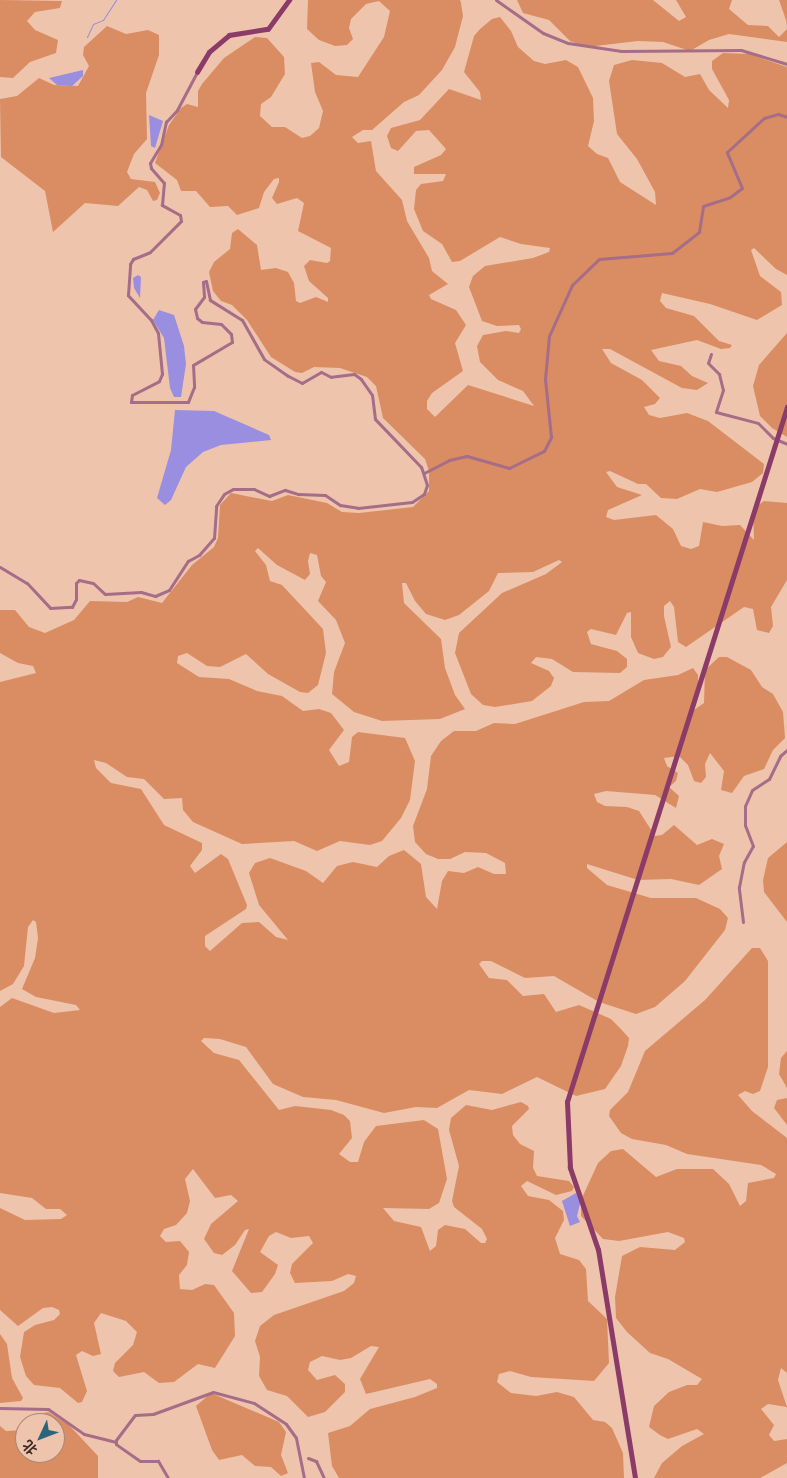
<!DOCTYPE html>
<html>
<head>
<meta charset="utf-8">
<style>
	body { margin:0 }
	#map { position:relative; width:787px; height:1478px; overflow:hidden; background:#efc4ad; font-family:"Libre Baskerville","Noto Sans SC",serif }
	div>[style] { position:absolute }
	.green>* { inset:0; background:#da8d63 }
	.water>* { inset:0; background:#998ee0 }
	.stream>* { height:1px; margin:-0.5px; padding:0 0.5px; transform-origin:0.5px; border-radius:0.5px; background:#998ee0 }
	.street>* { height:3px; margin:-1.5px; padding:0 1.5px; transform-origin:1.5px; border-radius:1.5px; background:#a56d88 }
	.secondary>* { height:4.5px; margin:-2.25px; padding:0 2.25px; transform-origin:2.25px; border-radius:2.25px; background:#8b3b67 }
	span { translate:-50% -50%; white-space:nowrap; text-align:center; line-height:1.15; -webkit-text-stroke:4.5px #efc4ad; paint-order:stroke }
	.north { position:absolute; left:15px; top:1413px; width:50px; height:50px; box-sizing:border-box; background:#efc4ad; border:1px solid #a78775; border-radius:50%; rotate:227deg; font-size:14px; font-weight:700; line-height:20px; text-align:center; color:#3c2b22 }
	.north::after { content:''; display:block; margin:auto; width:18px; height:22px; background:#2a647d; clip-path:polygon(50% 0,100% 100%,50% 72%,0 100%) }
</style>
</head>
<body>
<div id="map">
	<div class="green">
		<i style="clip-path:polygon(0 0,62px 1px,60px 8px,35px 12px,27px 21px,35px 30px,58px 40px,56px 53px,30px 62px,13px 78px,0 77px)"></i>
		<i style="clip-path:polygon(308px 0,460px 0,461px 3px,463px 16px,455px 47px,442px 70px,419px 95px,404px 102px,372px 130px,363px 130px,352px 137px,358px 143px,371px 141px,376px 171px,402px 200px,407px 221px,429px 258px,432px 271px,448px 284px,429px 295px,431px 299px,456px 310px,466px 325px,455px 343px,463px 371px,432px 393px,427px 401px,427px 409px,435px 417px,468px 385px,534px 406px,523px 391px,498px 380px,480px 362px,477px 346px,483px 335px,506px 331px,519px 333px,521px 329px,519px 325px,497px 326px,482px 321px,469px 287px,473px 276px,485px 266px,533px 258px,549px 252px,550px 248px,521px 244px,500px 237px,460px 261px,452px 262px,442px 244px,423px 231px,414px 209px,416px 190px,421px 184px,443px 181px,446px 174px,414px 174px,414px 167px,441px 155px,446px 149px,429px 130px,416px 131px,398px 151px,391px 148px,387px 136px,391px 128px,420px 120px,449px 89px,481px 100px,480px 92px,464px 72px,474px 36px,480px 29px,492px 19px,500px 17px,511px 31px,518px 47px,534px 61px,545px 64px,566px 60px,578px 67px,593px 98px,594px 121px,588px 146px,597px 154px,608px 158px,620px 182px,656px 205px,655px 192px,637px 159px,617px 134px,609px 81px,614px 65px,632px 60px,662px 63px,685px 77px,700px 74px,709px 90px,728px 108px,729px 100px,712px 69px,712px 61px,723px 53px,749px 54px,787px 67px,787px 275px,776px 269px,754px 248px,751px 250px,760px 276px,781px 292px,782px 305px,757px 320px,710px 304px,662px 293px,660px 301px,666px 308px,694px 316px,719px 341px,732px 345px,730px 348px,721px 349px,697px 340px,651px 350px,659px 361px,681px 366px,692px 376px,708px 383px,697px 390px,682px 388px,610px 349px,602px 349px,611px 363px,642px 380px,660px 398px,655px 404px,644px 407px,649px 415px,660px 418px,687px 413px,708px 421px,764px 464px,763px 473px,752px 482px,717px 492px,700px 489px,677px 499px,661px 498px,646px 484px,638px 484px,610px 471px,606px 472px,617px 487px,642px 495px,608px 510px,606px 517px,614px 520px,656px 515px,673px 529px,681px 546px,691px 549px,699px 546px,703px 522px,722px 526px,740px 525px,754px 540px,753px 514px,757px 506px,764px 501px,787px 503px,787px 580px,771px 607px,773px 626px,769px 633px,757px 630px,753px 609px,744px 607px,686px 647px,678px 642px,674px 607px,670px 601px,664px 606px,664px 616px,671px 647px,663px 657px,654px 659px,638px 653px,631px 637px,631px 612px,627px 613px,616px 635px,591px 629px,587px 632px,591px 644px,617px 651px,627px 659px,627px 667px,620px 673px,573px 672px,552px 659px,536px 657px,531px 663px,549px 671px,554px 678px,551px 686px,532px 701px,495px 707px,483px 705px,471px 694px,455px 653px,459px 633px,502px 593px,546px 574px,562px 562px,559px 560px,533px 572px,498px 573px,489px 591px,459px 615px,445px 620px,426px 614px,415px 601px,406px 583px,402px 583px,404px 603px,441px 639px,445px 668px,455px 695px,465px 709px,440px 719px,382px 721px,354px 712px,332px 694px,334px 672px,345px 643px,336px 620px,318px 601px,326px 582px,321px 576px,317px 555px,310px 553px,308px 561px,310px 574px,305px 580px,277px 565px,258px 548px,255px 551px,266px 565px,270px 581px,282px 585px,323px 629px,326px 653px,318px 685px,308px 693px,300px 692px,268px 674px,246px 654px,220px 667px,207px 666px,187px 653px,178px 656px,177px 663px,199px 677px,229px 679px,257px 691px,282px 696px,303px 711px,319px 709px,331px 713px,344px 730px,329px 750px,339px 766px,349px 762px,352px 737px,358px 732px,405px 738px,415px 761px,410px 800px,401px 818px,382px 841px,370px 845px,340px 841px,317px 851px,294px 841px,242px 844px,193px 822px,183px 810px,182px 798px,164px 799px,144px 779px,127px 777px,106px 763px,94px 760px,96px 768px,111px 783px,141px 789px,164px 825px,202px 843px,202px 850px,190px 866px,195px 873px,221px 854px,228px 859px,247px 905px,246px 909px,205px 936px,205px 946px,210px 951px,242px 923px,259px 922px,276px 937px,288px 940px,259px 905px,249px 873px,255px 863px,270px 858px,306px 871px,323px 883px,337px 866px,353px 862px,377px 867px,389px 856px,404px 850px,421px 864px,426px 897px,437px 909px,442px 881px,448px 871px,464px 873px,478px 867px,494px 874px,506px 874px,505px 863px,486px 853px,465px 852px,450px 859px,438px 859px,426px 854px,415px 842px,413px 826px,427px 789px,431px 756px,441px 741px,454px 731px,476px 731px,494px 723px,515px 724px,584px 702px,609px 701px,644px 680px,678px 675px,693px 668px,698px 675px,698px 684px,691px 712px,704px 703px,705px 670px,719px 657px,727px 657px,751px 670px,762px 687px,773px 694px,783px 712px,785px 738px,773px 750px,764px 769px,744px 776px,732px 793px,721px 790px,724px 771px,710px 753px,705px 764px,706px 777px,701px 783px,694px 781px,688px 765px,679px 756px,664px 758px,667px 766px,678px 773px,676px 781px,669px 787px,679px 796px,676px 808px,655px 795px,606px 791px,594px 794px,597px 802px,605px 806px,627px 807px,639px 811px,655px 836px,662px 835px,674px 825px,697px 845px,712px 839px,724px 844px,719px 856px,722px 869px,699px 885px,671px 879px,638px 880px,587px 864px,587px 868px,607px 885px,651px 898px,696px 898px,720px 909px,728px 918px,725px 930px,685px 981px,655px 1007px,636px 1014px,599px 1002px,554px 976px,525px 978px,491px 961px,482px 961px,479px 964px,489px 978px,507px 980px,523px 996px,544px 994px,556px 1012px,579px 1005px,611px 1019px,620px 1028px,629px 1038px,628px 1046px,621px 1066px,605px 1089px,576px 1096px,537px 1077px,502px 1094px,469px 1090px,437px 1108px,416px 1107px,384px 1113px,336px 1100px,303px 1097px,273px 1084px,246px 1047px,220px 1039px,204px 1038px,201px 1041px,214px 1053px,239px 1060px,279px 1110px,295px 1106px,331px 1110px,344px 1115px,350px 1121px,352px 1138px,339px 1154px,350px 1162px,358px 1162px,364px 1142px,376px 1126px,424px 1120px,438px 1129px,447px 1179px,439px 1203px,429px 1209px,383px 1208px,394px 1221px,421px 1227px,430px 1251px,436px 1246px,438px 1230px,445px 1225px,465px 1229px,481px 1243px,485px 1243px,487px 1239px,482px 1229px,454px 1207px,452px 1201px,459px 1166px,449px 1130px,451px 1118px,466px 1105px,492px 1110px,521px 1102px,528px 1106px,529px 1109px,512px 1126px,513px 1135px,520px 1144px,534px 1151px,533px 1168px,537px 1176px,569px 1181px,574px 1187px,572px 1191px,556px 1195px,527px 1181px,521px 1186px,528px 1196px,549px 1200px,563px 1211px,564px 1220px,555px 1238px,560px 1254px,579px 1260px,586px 1269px,588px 1301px,607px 1319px,609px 1363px,594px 1381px,531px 1377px,510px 1371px,499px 1374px,497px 1382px,511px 1393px,536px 1396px,557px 1392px,574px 1397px,593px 1420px,605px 1422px,612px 1428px,623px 1453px,624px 1478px,339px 1478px,332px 1466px,328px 1433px,350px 1426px,370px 1409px,415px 1397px,437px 1388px,437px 1384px,430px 1379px,366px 1394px,360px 1379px,379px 1347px,371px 1346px,351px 1358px,340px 1360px,322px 1356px,310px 1362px,308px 1370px,317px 1380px,335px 1375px,345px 1384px,345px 1392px,325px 1412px,308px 1417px,287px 1396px,267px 1390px,259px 1376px,260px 1357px,255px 1341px,260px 1326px,274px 1315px,344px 1291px,354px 1283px,356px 1276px,348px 1274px,332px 1281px,295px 1283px,290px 1273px,292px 1264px,313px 1243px,309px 1236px,291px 1238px,276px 1232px,269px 1236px,260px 1252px,278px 1265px,275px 1274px,262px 1292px,251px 1293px,232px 1271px,249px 1229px,245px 1230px,235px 1245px,222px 1255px,214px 1253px,204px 1239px,211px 1224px,238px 1201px,231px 1195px,215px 1198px,193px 1169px,185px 1179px,190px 1201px,187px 1213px,176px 1225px,164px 1229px,160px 1236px,166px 1242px,180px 1241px,189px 1252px,187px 1265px,179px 1275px,180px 1289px,192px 1290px,205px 1284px,214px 1285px,234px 1313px,235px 1336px,215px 1368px,198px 1364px,174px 1382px,159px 1383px,144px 1372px,119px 1377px,113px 1371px,115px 1363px,133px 1345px,137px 1332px,126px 1321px,101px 1313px,94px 1323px,101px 1354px,93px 1356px,82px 1351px,76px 1355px,87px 1391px,82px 1402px,78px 1403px,60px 1388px,34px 1385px,26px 1376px,20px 1357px,24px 1332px,35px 1325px,54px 1320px,60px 1314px,59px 1310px,52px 1307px,43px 1308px,18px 1326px,0 1310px,0 1208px,25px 1220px,61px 1219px,67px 1215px,60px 1209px,46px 1209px,32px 1198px,0 1193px,0 1007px,12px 998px,54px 1013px,80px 1010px,76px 1005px,36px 997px,22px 989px,35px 958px,38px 938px,36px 922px,33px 920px,28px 927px,24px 966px,13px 984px,0 991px,0 682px,36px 673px,33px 666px,18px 663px,0 653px,0 610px,15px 610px,29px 627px,45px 633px,74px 620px,90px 601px,127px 602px,138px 597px,162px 603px,192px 565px,214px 547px,218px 538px,220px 505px,231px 493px,272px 501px,288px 495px,327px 503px,342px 512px,359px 513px,413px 507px,429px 491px,429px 471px,425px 459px,383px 418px,376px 386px,367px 377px,340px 368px,314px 367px,302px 373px,295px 372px,271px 357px,247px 320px,232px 305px,221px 301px,213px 291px,209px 272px,214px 262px,230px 249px,232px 233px,238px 229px,257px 245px,261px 270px,276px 268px,288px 272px,294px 283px,296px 301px,300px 303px,316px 297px,328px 302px,328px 298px,309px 281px,304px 266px,310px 260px,327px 263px,330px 261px,331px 248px,298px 231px,304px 203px,297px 198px,277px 204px,272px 198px,279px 182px,279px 178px,274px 179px,264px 192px,259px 208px,237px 215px,228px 206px,210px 207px,196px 191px,181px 191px,177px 180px,155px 163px,169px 125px,181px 108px,187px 104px,198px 107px,198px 91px,202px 84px,224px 58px,255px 37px,267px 38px,284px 57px,285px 74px,271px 97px,261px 104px,260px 116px,272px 127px,285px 127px,302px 138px,310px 136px,319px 128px,323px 111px,315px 92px,311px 63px,319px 62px,336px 75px,358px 77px,384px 37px,390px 11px,379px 1px,366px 4px,351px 19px,349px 28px,353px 39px,347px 45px,335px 46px,319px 40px,307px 29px)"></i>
		<i style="clip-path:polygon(517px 0,653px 0,679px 21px,686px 17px,676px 0,732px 0,729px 9px,748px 25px,768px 26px,779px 37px,787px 29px,787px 42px,729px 34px,709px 40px,690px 51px,663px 42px,638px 41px,587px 47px,570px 41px,549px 20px,523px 13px)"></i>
		<i style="clip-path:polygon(779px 0,787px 0,787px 27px,786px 20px)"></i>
		<i style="clip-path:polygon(107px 26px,126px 34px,148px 30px,159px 35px,159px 55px,146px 93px,147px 139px,134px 154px,127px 172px,131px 179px,155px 182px,160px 193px,157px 200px,153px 201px,147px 190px,139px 187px,118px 206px,85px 203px,53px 232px,45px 191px,1px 157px,0 99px,17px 96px,39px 78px,54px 85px,78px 86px,89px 66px,83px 55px,84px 47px)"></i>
		<i style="clip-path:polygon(787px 333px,787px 437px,772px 428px,760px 416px,753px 386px,759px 365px)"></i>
		<i style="clip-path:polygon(787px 842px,787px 922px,764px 892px,763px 880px,768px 858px)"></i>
		<i style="clip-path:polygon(752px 948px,760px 948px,768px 961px,768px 1067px,760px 1091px,753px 1094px,745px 1091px,738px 1095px,752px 1111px,787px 1138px,787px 1373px,781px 1368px,778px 1380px,787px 1407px,768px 1404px,761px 1409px,774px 1425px,769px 1435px,774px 1441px,787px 1439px,787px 1463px,760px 1478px,654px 1478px,662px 1463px,682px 1446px,704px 1434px,697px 1429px,668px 1439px,660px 1435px,649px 1427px,654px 1406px,669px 1392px,687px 1385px,697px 1385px,702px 1379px,668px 1359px,650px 1353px,627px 1332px,616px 1318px,615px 1297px,622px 1256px,640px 1247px,675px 1250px,685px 1242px,684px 1238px,668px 1232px,619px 1241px,603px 1239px,581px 1216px,581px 1200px,598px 1163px,611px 1151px,623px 1149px,656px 1177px,677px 1169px,713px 1169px,729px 1184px,740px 1206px,746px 1201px,748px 1183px,774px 1178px,776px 1174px,761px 1165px,687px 1154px,666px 1145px,632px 1139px,621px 1133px,609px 1116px,610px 1110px,628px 1092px,645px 1051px,705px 1000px)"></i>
		<i style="clip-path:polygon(787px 1051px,787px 1088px,779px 1074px,781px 1058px)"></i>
		<i style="clip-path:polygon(787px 1098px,787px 1125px,774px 1108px,777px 1100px)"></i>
		<i style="clip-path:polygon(0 1334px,7px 1344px,12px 1378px,23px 1398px,21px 1401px,0 1403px)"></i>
		<i style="clip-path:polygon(211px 1393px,279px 1422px,286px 1432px,281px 1455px,288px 1473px,281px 1476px,271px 1467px,255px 1466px,242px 1455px,219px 1460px,212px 1450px,196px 1406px)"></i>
		<i style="clip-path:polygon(48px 1412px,69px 1425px,98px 1456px,98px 1478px,0 1478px,0 1426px,6px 1431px,25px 1430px,25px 1453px,55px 1453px,55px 1423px,31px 1423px,40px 1414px)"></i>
	</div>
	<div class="water">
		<i style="clip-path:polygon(83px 70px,83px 76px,72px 86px,57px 85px,49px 78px)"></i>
		<i style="clip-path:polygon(149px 115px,163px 121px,155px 148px,151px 146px)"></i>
		<i style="clip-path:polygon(138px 275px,141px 277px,140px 298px,134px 288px,133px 278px)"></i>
		<i style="clip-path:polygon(159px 310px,174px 315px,184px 346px,186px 364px,181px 397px,174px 397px,170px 388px,164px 338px,153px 320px)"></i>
		<i style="clip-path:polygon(175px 410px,214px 411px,269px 435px,271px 440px,221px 445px,203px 452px,186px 467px,171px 500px,165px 505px,157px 498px,171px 450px)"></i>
		<i style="clip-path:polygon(576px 1193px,581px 1200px,577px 1216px,580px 1222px,570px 1226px,562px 1201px)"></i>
	</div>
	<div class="stream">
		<i style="left:87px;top:37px;width:14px;rotate:-65deg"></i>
		<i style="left:93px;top:24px;width:11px;rotate:-22deg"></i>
		<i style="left:103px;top:20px;width:24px;rotate:-57deg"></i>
	</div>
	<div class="street">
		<i style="left:496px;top:0;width:57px;rotate:35.1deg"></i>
		<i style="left:543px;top:33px;width:27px;rotate:22deg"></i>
		<i style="left:568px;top:43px;width:54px;rotate:8.6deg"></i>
		<i style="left:621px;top:51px;width:120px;rotate:-0.5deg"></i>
		<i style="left:741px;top:50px;width:48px;rotate:16.9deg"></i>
		<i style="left:711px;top:354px;width:9px;rotate:108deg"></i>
		<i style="left:708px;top:363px;width:16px;rotate:45deg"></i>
		<i style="left:719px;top:374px;width:16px;rotate:76deg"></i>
		<i style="left:723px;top:390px;width:23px;rotate:108deg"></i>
		<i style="left:716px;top:412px;width:43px;rotate:14.7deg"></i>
		<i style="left:758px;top:423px;width:21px;rotate:45deg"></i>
		<i style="left:773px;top:438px;width:15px;rotate:23deg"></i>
		<i style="left:424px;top:473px;width:28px;rotate:-27deg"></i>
		<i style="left:449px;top:460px;width:18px;rotate:-13deg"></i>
		<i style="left:467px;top:456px;width:44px;rotate:15.9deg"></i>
		<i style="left:509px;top:468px;width:39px;rotate:-26deg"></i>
		<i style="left:544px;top:451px;width:16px;rotate:-63deg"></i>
		<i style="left:551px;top:437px;width:58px;rotate:-95.9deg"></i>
		<i style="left:545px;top:379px;width:43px;rotate:-84.7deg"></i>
		<i style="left:549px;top:336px;width:56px;rotate:-65.7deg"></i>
		<i style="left:572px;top:285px;width:37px;rotate:-44deg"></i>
		<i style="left:599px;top:259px;width:73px;rotate:-4.7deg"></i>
		<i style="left:672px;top:253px;width:34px;rotate:-38deg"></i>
		<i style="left:699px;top:232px;width:26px;rotate:-81deg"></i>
		<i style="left:703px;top:206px;width:28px;rotate:-18deg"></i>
		<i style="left:730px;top:197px;width:15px;rotate:-37deg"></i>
		<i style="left:742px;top:188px;width:39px;rotate:-113deg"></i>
		<i style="left:727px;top:152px;width:50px;rotate:-42.6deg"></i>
		<i style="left:764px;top:118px;width:15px;rotate:-16deg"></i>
		<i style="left:778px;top:114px;width:9px;rotate:18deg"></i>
		<i style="left:0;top:567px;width:31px;rotate:31deg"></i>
		<i style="left:27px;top:583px;width:34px;rotate:47deg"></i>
		<i style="left:50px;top:608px;width:22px;rotate:-3deg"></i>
		<i style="left:72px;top:607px;width:9px;rotate:-63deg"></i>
		<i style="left:76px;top:599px;width:16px;rotate:-90deg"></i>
		<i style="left:76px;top:583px;width:4px;rotate:-45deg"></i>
		<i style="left:79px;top:580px;width:14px;rotate:12deg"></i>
		<i style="left:93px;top:583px;width:16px;rotate:43deg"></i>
		<i style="left:105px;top:594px;width:36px;rotate:-3deg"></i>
		<i style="left:141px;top:592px;width:15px;rotate:16deg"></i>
		<i style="left:155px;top:596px;width:15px;rotate:-23deg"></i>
		<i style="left:169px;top:590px;width:35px;rotate:-57deg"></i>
		<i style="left:188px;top:561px;width:13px;rotate:-29deg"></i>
		<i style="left:199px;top:555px;width:23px;rotate:-49deg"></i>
		<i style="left:214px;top:538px;width:32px;rotate:-86deg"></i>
		<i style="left:216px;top:506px;width:14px;rotate:-56deg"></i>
		<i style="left:224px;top:494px;width:10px;rotate:-29deg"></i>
		<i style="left:233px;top:489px;width:21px"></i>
		<i style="left:254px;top:489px;width:17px;rotate:25deg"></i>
		<i style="left:269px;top:496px;width:17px;rotate:-21deg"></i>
		<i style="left:285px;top:490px;width:14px;rotate:17deg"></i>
		<i style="left:298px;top:494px;width:27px;rotate:2deg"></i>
		<i style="left:325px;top:495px;width:18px;rotate:34deg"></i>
		<i style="left:340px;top:505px;width:18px;rotate:9deg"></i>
		<i style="left:358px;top:508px;width:54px;rotate:-6.3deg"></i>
		<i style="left:412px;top:502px;width:14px;rotate:-34deg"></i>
		<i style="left:424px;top:494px;width:9px;rotate:-72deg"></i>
		<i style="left:427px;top:485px;width:19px;rotate:-108deg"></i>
		<i style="left:421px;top:467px;width:66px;rotate:-133.8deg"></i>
		<i style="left:375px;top:419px;width:24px;rotate:-97deg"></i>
		<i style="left:372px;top:395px;width:19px;rotate:-125deg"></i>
		<i style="left:361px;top:379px;width:9px;rotate:-144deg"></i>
		<i style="left:354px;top:374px;width:23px;rotate:173deg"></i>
		<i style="left:331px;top:377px;width:11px;rotate:-153deg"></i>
		<i style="left:321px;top:372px;width:22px;rotate:150deg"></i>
		<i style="left:302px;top:383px;width:16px;rotate:-153deg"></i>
		<i style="left:288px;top:376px;width:29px;rotate:-145deg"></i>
		<i style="left:264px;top:359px;width:45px;rotate:-119.4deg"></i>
		<i style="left:242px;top:320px;width:38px;rotate:-148deg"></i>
		<i style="left:210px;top:300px;width:19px;rotate:-102deg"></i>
		<i style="left:206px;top:281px;width:3px;rotate:162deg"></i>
		<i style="left:203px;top:282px;width:15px;rotate:86deg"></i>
		<i style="left:204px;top:297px;width:15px;rotate:127deg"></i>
		<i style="left:195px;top:309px;width:9px;rotate:77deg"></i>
		<i style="left:197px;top:318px;width:6px;rotate:39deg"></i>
		<i style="left:202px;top:322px;width:19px;rotate:6deg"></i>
		<i style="left:221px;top:324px;width:14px;rotate:45deg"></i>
		<i style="left:231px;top:334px;width:8px;rotate:83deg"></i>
		<i style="left:232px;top:342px;width:45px;rotate:149.5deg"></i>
		<i style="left:193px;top:365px;width:22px;rotate:87deg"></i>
		<i style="left:194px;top:387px;width:16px;rotate:112deg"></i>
		<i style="left:188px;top:402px;width:57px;rotate:180deg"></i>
		<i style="left:131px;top:402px;width:7px;rotate:-82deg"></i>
		<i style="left:132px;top:395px;width:30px;rotate:-27deg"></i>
		<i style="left:159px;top:381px;width:8px;rotate:-67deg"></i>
		<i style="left:162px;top:374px;width:41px;rotate:-95.6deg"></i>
		<i style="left:158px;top:333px;width:15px;rotate:-118deg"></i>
		<i style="left:151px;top:320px;width:34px;rotate:-133deg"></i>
		<i style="left:128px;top:295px;width:31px;rotate:-86deg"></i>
		<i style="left:130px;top:264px;width:6px;rotate:-59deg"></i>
		<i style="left:133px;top:259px;width:18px;rotate:-22deg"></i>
		<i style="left:150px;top:252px;width:44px;rotate:-45deg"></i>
		<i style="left:181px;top:221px;width:6px;rotate:-99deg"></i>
		<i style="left:180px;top:215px;width:21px;rotate:-151deg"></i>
		<i style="left:162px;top:205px;width:22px;rotate:-85deg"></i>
		<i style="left:164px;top:183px;width:20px;rotate:-131deg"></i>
		<i style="left:151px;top:168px;width:5px;rotate:-101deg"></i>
		<i style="left:150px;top:163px;width:21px;rotate:-59deg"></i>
		<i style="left:161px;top:145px;width:24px;rotate:-78deg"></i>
		<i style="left:166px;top:122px;width:16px;rotate:-47deg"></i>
		<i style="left:177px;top:110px;width:43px;rotate:-62.2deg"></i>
		<i style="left:743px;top:922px;width:35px;rotate:-97deg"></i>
		<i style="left:739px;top:887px;width:25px;rotate:-79deg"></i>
		<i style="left:744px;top:862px;width:18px;rotate:-61deg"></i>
		<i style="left:753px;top:846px;width:22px;rotate:-111deg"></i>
		<i style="left:745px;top:825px;width:19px;rotate:-90deg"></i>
		<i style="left:745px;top:806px;width:17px;rotate:-66deg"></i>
		<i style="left:752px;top:790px;width:20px;rotate:-33deg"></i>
		<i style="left:769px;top:779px;width:25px;rotate:-64deg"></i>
		<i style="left:780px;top:756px;width:9px;rotate:-41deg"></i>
		<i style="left:0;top:1408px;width:48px;rotate:1.2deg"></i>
		<i style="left:48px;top:1409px;width:44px;rotate:34.8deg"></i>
		<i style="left:84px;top:1434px;width:33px;rotate:14deg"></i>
		<i style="left:308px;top:1458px;width:9px;rotate:21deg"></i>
		<i style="left:316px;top:1461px;width:19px;rotate:65deg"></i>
		<i style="left:168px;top:1478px;width:20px;rotate:-120deg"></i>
		<i style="left:158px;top:1461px;width:18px;rotate:180deg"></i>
		<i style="left:140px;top:1461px;width:29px;rotate:-145deg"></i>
		<i style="left:116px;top:1444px;width:4px;rotate:-90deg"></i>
		<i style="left:116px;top:1440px;width:31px;rotate:-53deg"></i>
		<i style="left:135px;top:1415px;width:18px;rotate:-3deg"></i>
		<i style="left:153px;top:1414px;width:64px;rotate:-20.1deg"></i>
		<i style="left:213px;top:1392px;width:42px;rotate:15deg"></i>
		<i style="left:254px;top:1403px;width:38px;rotate:33deg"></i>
		<i style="left:286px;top:1424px;width:17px;rotate:54deg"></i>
		<i style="left:296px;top:1438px;width:41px;rotate:78.7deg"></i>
	</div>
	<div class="secondary">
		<i style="left:197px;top:72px;width:23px;rotate:-59deg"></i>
		<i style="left:209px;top:52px;width:26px;rotate:-40deg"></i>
		<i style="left:229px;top:35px;width:39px;rotate:-9deg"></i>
		<i style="left:268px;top:29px;width:36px;rotate:-54deg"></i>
		<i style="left:635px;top:1478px;width:231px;rotate:-99.2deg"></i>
		<i style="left:598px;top:1250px;width:87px;rotate:-108.9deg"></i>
		<i style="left:570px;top:1168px;width:66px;rotate:-92.6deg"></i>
		<i style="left:567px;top:1102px;width:729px;rotate:-72.43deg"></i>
	</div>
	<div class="north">北</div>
</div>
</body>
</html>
